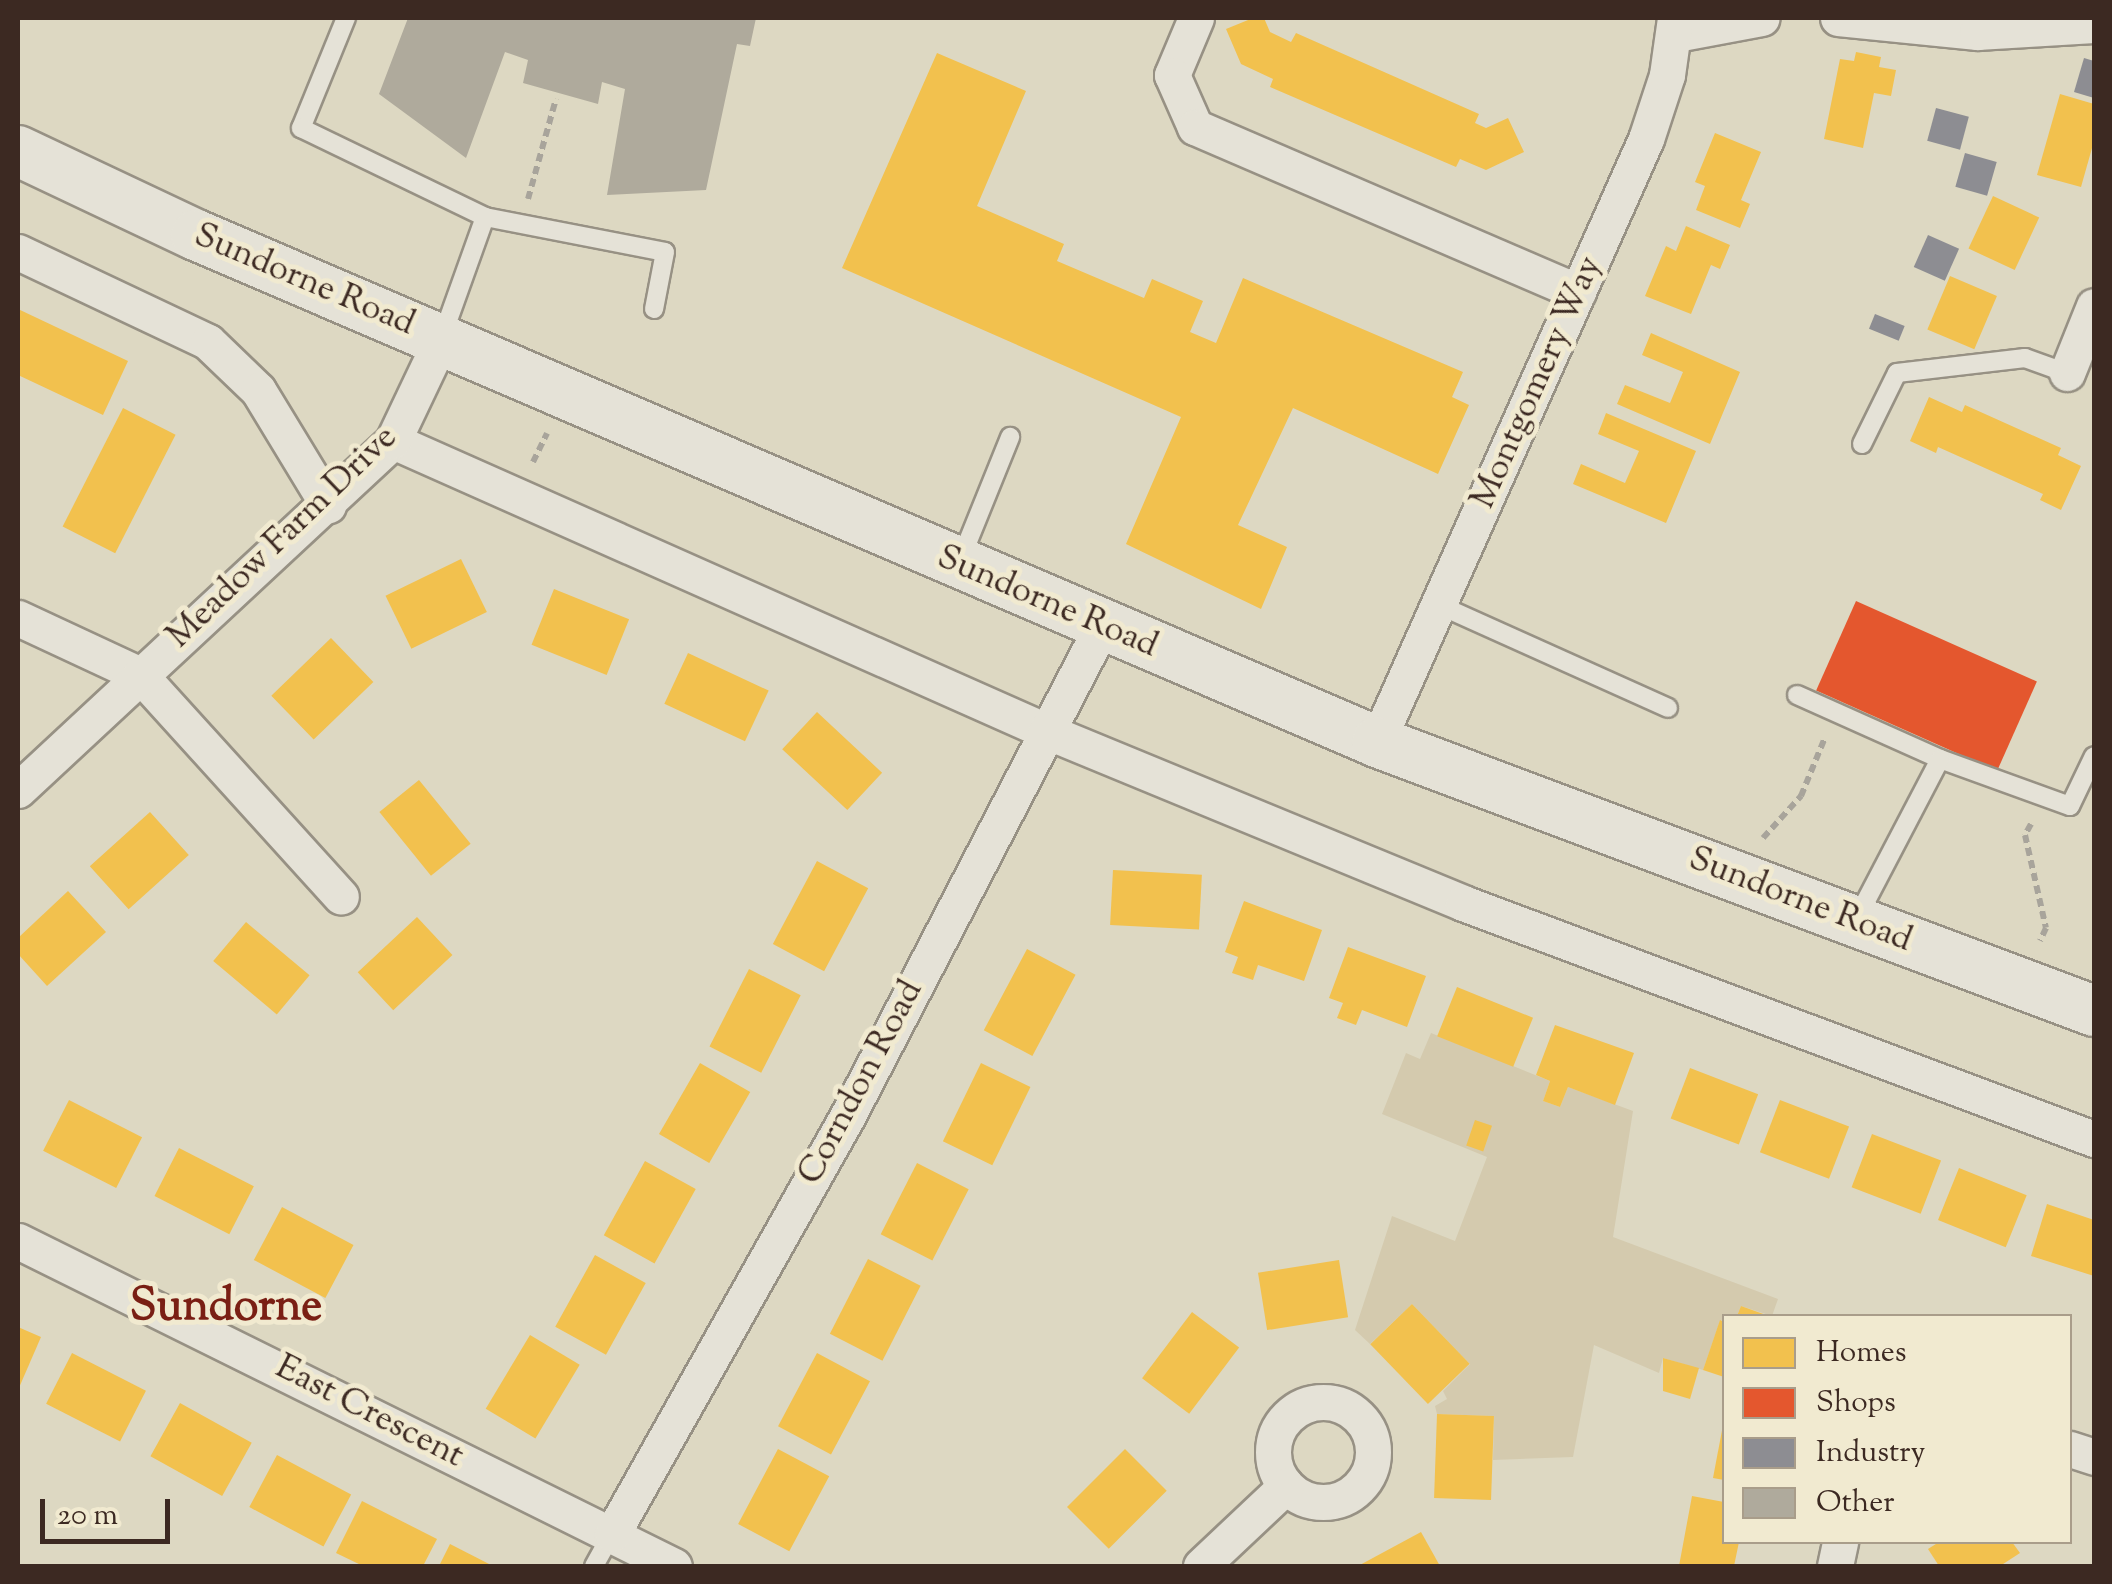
<!DOCTYPE html>
<html>
<head>
<meta charset="utf-8">
<style>
	body { margin:0 }
	#map { position:relative; width:2112px; height:1584px; overflow:hidden; background:#ddd8c2; font-family:"Sorts Mill Goudy",serif }
	div>[style] { position:absolute }
	.green>* { inset:0; background:#d4caae }
	.homes>* { inset:0; background:#f2c14e; transform-origin:0 0 }
	.shops>* { inset:0; background:#e4572e; transform-origin:0 0 }
	.industry>* { inset:0; background:#8d8d92; transform-origin:0 0 }
	.building>* { inset:0; background:#afaa9c }
	.path>* { height:6px; margin-top:-3px; transform-origin:0; background:repeating-linear-gradient(90deg,#a8a49b 0 8px,transparent 0 13px) }
	.roads { filter:drop-shadow(2px 0 #979184) drop-shadow(-2px 0 #979184) drop-shadow(0 2px #979184) drop-shadow(0 -2px #979184) }
	.service>* { height:18px; margin:-9px; padding:0 9px; transform-origin:9px; border-radius:9px; background:#e5e2d7 }
	.minor>* { height:35px; margin:-17.5px; padding:0 17.5px; transform-origin:17.5px; border-radius:17.5px; background:#e5e2d7 }
	.minor>.ring { margin:-17.5px; padding:0; box-sizing:content-box; background:none; border:35px solid #e5e2d7; border-radius:50% }
	.secondary>* { height:50px; margin:-25px; padding:0 25px; transform-origin:25px; border-radius:25px; background:#e5e2d7 }
	span { translate:-50% -50%; white-space:nowrap; text-align:center; line-height:1.15; -webkit-text-stroke:10px #f1ead0; paint-order:stroke }
	.street-label { font-size:35px; color:#3c2922 }
	.district-label { font-size:45px; color:#7a1f14; font-weight:700 }
	.frame { position:absolute; inset:0; border:20px solid #3c2922; pointer-events:none }
	.legend { position:absolute; left:1722px; top:1314px; width:350px; height:230px; box-sizing:border-box; background:#f1ead0; border:2px solid #a99d8a; margin:0; padding:12px 18px; list-style:none; font-size:30px; color:#3c2922 }
	.legend li { display:flex; align-items:center; gap:20px; height:50px }
	.legend b { width:50px; border:2px solid #a99d8a }
	.scale { position:absolute; left:40px; top:1499px; width:130px; height:45px; box-sizing:border-box; border:5px solid #3c2922; border-top:0; padding-left:12px; font-size:30px; line-height:35px; white-space:nowrap; color:#3c2922; -webkit-text-stroke:8px #f1ead0; paint-order:stroke }
</style>
</head>
<body>
<div id="map">
	<div class="green">
		<i style="clip-path:polygon(1431px 1033px,1550px 1081px,1543px 1101px,1560px 1107px,1568px 1087px,1633px 1111px,1613px 1237px,1778px 1299px,1772px 1316px,1741px 1306px,1737px 1316px,1720px 1321px,1703px 1370px,1663px 1358px,1659px 1373px,1594px 1345px,1573px 1457px,1493px 1460px,1494px 1416px,1437px 1414px,1435px 1406px,1447px 1399px,1443px 1391px,1470px 1364px,1412px 1304px,1370px 1344px,1355px 1330px,1392px 1216px,1455px 1241px,1487px 1157px,1382px 1114px,1406px 1053px,1420px 1059px)"></i>
	</div>
	<div class="homes">
		<i style="clip-path:polygon(1253px 18px,1264px 18px,1270px 32px,1291px 42px,1296px 33px,1479px 114px,1475px 123px,1486px 128px,1508px 118px,1524px 152px,1486px 170px,1460px 159px,1456px 167px,1270px 87px,1273px 79px,1241px 64px,1226px 29px)"></i>
		<i style="clip-path:polygon(1856px 52px,1881px 57px,1879px 67px,1896px 70px,1891px 96px,1874px 93px,1863px 148px,1824px 139px,1840px 59px,1854px 61px)"></i>
		<i style="clip-path:polygon(937px 53px,1026px 91px,977px 206px,1064px 244px,1057px 261px,1144px 298px,1152px 279px,1203px 301px,1190px 332px,1216px 343px,1243px 278px,1463px 372px,1452px 397px,1469px 405px,1438px 474px,1293px 408px,1238px 525px,1287px 547px,1261px 609px,1126px 544px,1181px 417px,842px 268px)"></i>
		<i style="clip-path:polygon(2060px 94px,2094px 104px,2094px 141px,2081px 187px,2037px 175px)"></i>
		<i style="clip-path:polygon(1715px 133px,1761px 152px,1741px 200px,1750px 204px,1740px 228px,1696px 210px,1705px 186px,1695px 182px)"></i>
		<i style="left:1993px;top:196px;width:51px;height:58px;rotate:25deg"></i>
		<i style="clip-path:polygon(1686px 226px,1730px 245px,1720px 269px,1711px 265px,1691px 314px,1645px 296px,1666px 246px,1676px 251px)"></i>
		<i style="left:1950px;top:276px;width:51px;height:58px;rotate:23deg"></i>
		<i style="clip-path:polygon(18px 309px,128px 361px,103px 415px,18px 375px)"></i>
		<i style="clip-path:polygon(1651px 333px,1740px 372px,1710px 444px,1617px 404px,1625px 385px,1670px 403px,1683px 372px,1642px 355px)"></i>
		<i style="clip-path:polygon(1929px 397px,1962px 412px,1965px 405px,2061px 448px,2058px 455px,2081px 466px,2061px 510px,2040px 500px,2043px 494px,1938px 447px,1936px 453px,1910px 441px)"></i>
		<i style="left:123px;top:408px;width:59px;height:133px;rotate:27deg"></i>
		<i style="clip-path:polygon(1606px 413px,1696px 451px,1666px 523px,1573px 484px,1581px 464px,1625px 483px,1639px 451px,1598px 434px)"></i>
		<i style="left:461px;top:559px;width:59px;height:84px;rotate:64deg"></i>
		<i style="left:554px;top:589px;width:81px;height:60px;rotate:22deg"></i>
		<i style="left:331px;top:638px;width:61px;height:83px;rotate:46deg"></i>
		<i style="left:688px;top:653px;width:89px;height:56px;rotate:25deg"></i>
		<i style="left:817px;top:712px;width:89px;height:51px;rotate:43deg"></i>
		<i style="left:419px;top:780px;width:82px;height:51px;rotate:51deg"></i>
		<i style="left:150px;top:812px;width:58px;height:81px;rotate:48deg"></i>
		<i style="left:817px;top:861px;width:58px;height:94px;rotate:28deg"></i>
		<i style="left:1113px;top:870px;width:89px;height:55px;rotate:3deg"></i>
		<i style="clip-path:polygon(68px 891px,106px 932px,47px 986px,18px 954px,18px 938px)"></i>
		<i style="clip-path:polygon(1244px 901px,1322px 930px,1304px 981px,1258px 965px,1253px 980px,1232px 973px,1238px 957px,1225px 952px)"></i>
		<i style="left:417px;top:917px;width:52px;height:81px;rotate:47deg"></i>
		<i style="left:246px;top:922px;width:83px;height:51px;rotate:40deg"></i>
		<i style="clip-path:polygon(1348px 947px,1426px 976px,1407px 1027px,1362px 1010px,1356px 1025px,1337px 1018px,1343px 1003px,1329px 998px)"></i>
		<i style="left:1027px;top:949px;width:55px;height:92px;rotate:28deg"></i>
		<i style="left:749px;top:969px;width:58px;height:87px;rotate:27deg"></i>
		<i style="left:1457px;top:987px;width:82px;height:53px;rotate:22deg"></i>
		<i style="clip-path:polygon(1555px 1025px,1634px 1053px,1615px 1105px,1568px 1087px,1560px 1107px,1543px 1101px,1550px 1081px,1536px 1075px)"></i>
		<i style="left:700px;top:1063px;width:58px;height:82px;rotate:30deg"></i>
		<i style="left:981px;top:1063px;width:55px;height:87px;rotate:26deg"></i>
		<i style="left:1690px;top:1068px;width:73px;height:54px;rotate:21deg"></i>
		<i style="left:69px;top:1100px;width:82px;height:57px;rotate:27deg"></i>
		<i style="left:1780px;top:1100px;width:74px;height:56px;rotate:21deg"></i>
		<i style="left:1475px;top:1120px;width:18px;height:27px;rotate:19deg"></i>
		<i style="left:1872px;top:1134px;width:74px;height:57px;rotate:21deg"></i>
		<i style="left:179px;top:1148px;width:84px;height:54px;rotate:27deg"></i>
		<i style="left:645px;top:1161px;width:58px;height:85px;rotate:29deg"></i>
		<i style="left:917px;top:1163px;width:58px;height:80px;rotate:27deg"></i>
		<i style="left:1959px;top:1168px;width:73px;height:56px;rotate:22deg"></i>
		<i style="clip-path:polygon(2047px 1204px,2094px 1220px,2094px 1276px,2031px 1256px)"></i>
		<i style="left:282px;top:1207px;width:81px;height:60px;rotate:28deg"></i>
		<i style="left:595px;top:1255px;width:58px;height:82px;rotate:29deg"></i>
		<i style="left:868px;top:1259px;width:59px;height:84px;rotate:27deg"></i>
		<i style="left:1339px;top:1260px;width:58px;height:82px;rotate:81deg"></i>
		<i style="left:1412px;top:1304px;width:83px;height:58px;rotate:46deg"></i>
		<i style="clip-path:polygon(1741px 1306px,1769px 1316px,1737px 1316px)"></i>
		<i style="left:1192px;top:1312px;width:59px;height:83px;rotate:37deg"></i>
		<i style="clip-path:polygon(1720px 1320px,1724px 1322px,1724px 1377px,1703px 1370px)"></i>
		<i style="clip-path:polygon(18px 1327px,41px 1337px,18px 1390px)"></i>
		<i style="left:530px;top:1335px;width:58px;height:86px;rotate:31deg"></i>
		<i style="left:72px;top:1353px;width:83px;height:57px;rotate:27deg"></i>
		<i style="left:817px;top:1353px;width:60px;height:83px;rotate:28deg"></i>
		<i style="clip-path:polygon(1663px 1358px,1699px 1368px,1690px 1399px,1663px 1391px)"></i>
		<i style="left:180px;top:1403px;width:82px;height:61px;rotate:29deg"></i>
		<i style="left:1437px;top:1414px;width:57px;height:84px;rotate:2deg"></i>
		<i style="clip-path:polygon(1723px 1425px,1724px 1425px,1724px 1480px,1713px 1478px)"></i>
		<i style="left:778px;top:1449px;width:58px;height:85px;rotate:28deg"></i>
		<i style="left:1125px;top:1449px;width:59px;height:82px;rotate:45deg"></i>
		<i style="left:277px;top:1455px;width:84px;height:59px;rotate:28deg"></i>
		<i style="clip-path:polygon(1692px 1496px,1724px 1502px,1724px 1542px,1739px 1542px,1734px 1566px,1679px 1566px)"></i>
		<i style="clip-path:polygon(362px 1501px,437px 1539px,423px 1566px,363px 1566px,336px 1553px)"></i>
		<i style="clip-path:polygon(1421px 1532px,1440px 1566px,1358px 1566px)"></i>
		<i style="clip-path:polygon(1939px 1542px,2012px 1542px,2020px 1553px,2000px 1566px,1939px 1566px,1928px 1549px)"></i>
		<i style="clip-path:polygon(450px 1544px,493px 1566px,439px 1566px)"></i>
	</div>
	<div class="shops">
		<i style="left:1856px;top:601px;width:198px;height:98px;rotate:24deg"></i>
	</div>
	<div class="industry">
		<i style="clip-path:polygon(2084px 58px,2094px 61px,2094px 98px,2074px 92px)"></i>
		<i style="left:1936px;top:108px;width:34px;height:34px;rotate:15deg"></i>
		<i style="left:1965px;top:153px;width:33px;height:35px;rotate:16deg"></i>
		<i style="left:1928px;top:235px;width:34px;height:35px;rotate:24deg"></i>
		<i style="left:1875px;top:314px;width:32px;height:16px;rotate:22deg"></i>
	</div>
	<div class="building">
		<i style="clip-path:polygon(408px 18px,756px 18px,750px 46px,737px 44px,706px 190px,607px 195px,625px 89px,602px 82px,598px 104px,523px 83px,528px 60px,505px 52px,466px 158px,379px 94px)"></i>
	</div>
	<div class="path">
		<i style="left:528px;top:199px;width:104px;rotate:-74.4deg"></i>
		<i style="left:533px;top:462px;width:32px;rotate:-64deg"></i>
		<i style="left:2031px;top:824px;width:13px;rotate:119deg"></i>
		<i style="left:2025px;top:835px;width:95px;rotate:77.3deg"></i>
		<i style="left:2046px;top:928px;width:14px;rotate:115deg"></i>
		<i style="left:1763px;top:838px;width:57px;rotate:-47.9deg"></i>
		<i style="left:1801px;top:796px;width:61px;rotate:-67.7deg"></i>
	</div>
	<div class="roads">
		<div class="service">
			<i style="left:346px;top:18px;width:119px;rotate:112.2deg"></i>
			<i style="left:301px;top:128px;width:204px;rotate:25.8deg"></i>
			<i style="left:485px;top:217px;width:131px;rotate:109.7deg"></i>
			<i style="left:485px;top:217px;width:183px;rotate:11deg"></i>
			<i style="left:665px;top:252px;width:58px;rotate:100.9deg"></i>
			<i style="left:1862px;top:444px;width:79px;rotate:-63.8deg"></i>
			<i style="left:1897px;top:373px;width:129px;rotate:-6.7deg"></i>
			<i style="left:2025px;top:358px;width:45px;rotate:19.7deg"></i>
			<i style="left:960px;top:561px;width:134px;rotate:-68deg"></i>
			<i style="left:1439px;top:605px;width:251px;rotate:24.2deg"></i>
			<i style="left:1797px;top:695px;width:157px;rotate:24.1deg"></i>
			<i style="left:1940px;top:759px;width:138px;rotate:19.9deg"></i>
			<i style="left:2070px;top:806px;width:55px;rotate:-64.4deg"></i>
			<i style="left:1857px;top:918px;width:179px;rotate:-62.4deg"></i>
			<i style="left:594px;top:1566px;width:37px;rotate:-61deg"></i>
		</div>
		<div class="minor">
			<i style="left:1196px;top:18px;width:62px;rotate:112.8deg"></i>
			<i style="left:1172px;top:75px;width:57px;rotate:66.1deg"></i>
			<i style="left:1195px;top:127px;width:417px;rotate:23.3deg"></i>
			<i style="left:1838px;top:18px;width:140px;rotate:5.8deg"></i>
			<i style="left:1977px;top:32px;width:117px;rotate:-3.4deg"></i>
			<i style="left:1676px;top:34px;width:87px;rotate:-10.5deg"></i>
			<i style="left:18px;top:252px;width:210px;rotate:25.3deg"></i>
			<i style="left:208px;top:342px;width:69px;rotate:43.8deg"></i>
			<i style="left:258px;top:390px;width:135px;rotate:58.7deg"></i>
			<i style="left:2067px;top:373px;width:72px;rotate:-68.1deg"></i>
			<i style="left:393px;top:441px;width:714px;rotate:23.95deg"></i>
			<i style="left:1046px;top:731px;width:451px;rotate:22.4deg"></i>
			<i style="left:1463px;top:903px;width:674px;rotate:20.51deg"></i>
			<i style="left:18px;top:618px;width:135px;rotate:25deg"></i>
			<i style="left:140px;top:675px;width:299px;rotate:47.8deg"></i>
			<i style="left:1377px;top:742px;width:660px;rotate:-65.96deg"></i>
			<i style="left:1646px;top:139px;width:67px;rotate:-71.8deg"></i>
			<i style="left:1667px;top:75px;width:58px;rotate:-82deg"></i>
			<i style="left:18px;top:790px;width:512px;rotate:-42.94deg"></i>
			<i style="left:393px;top:441px;width:112px;rotate:-64.6deg"></i>
			<i style="left:18px;top:1241px;width:732px;rotate:26.36deg"></i>
			<i class="ring" style="left:1273px;top:1402px;width:65px;height:65px"></i>
			<i style="left:2070px;top:1449px;width:25px;rotate:18deg"></i>
			<i style="left:612px;top:1534px;width:479px;rotate:-60.6deg"></i>
			<i style="left:847px;top:1117px;width:553px;rotate:-62.55deg"></i>
			<i style="left:1201px;top:1566px;width:117px;rotate:-43.3deg"></i>
			<i style="left:1835px;top:1566px;width:25px;rotate:-78deg"></i>
		</div>
		<div class="secondary">
			<i style="left:18px;top:151px;width:197px;rotate:25.3deg"></i>
			<i style="left:196px;top:235px;width:1285px;rotate:23.23deg"></i>
			<i style="left:1377px;top:742px;width:766px;rotate:20.56deg"></i>
		</div>
	</div>
	<div class="street-label">
		<span style="left:304px;top:281px;rotate:23deg">Sundorne Road</span>
		<span style="left:1538px;top:383px;rotate:-66deg">Montgomery Way</span>
		<span style="left:283px;top:538px;rotate:-44deg">Meadow Farm Drive</span>
		<span style="left:1047px;top:603px;rotate:23deg">Sundorne Road</span>
		<span style="left:1800px;top:901px;rotate:21deg">Sundorne Road</span>
		<span style="left:862px;top:1083px;rotate:-62deg">Corndon Road</span>
		<span style="left:369px;top:1413px;rotate:27deg">East Crescent</span>
	</div>
	<div class="district-label">
		<span style="left:226px;top:1309px">Sundorne</span>
	</div>
	<div class="frame"></div>
	<ul class="legend">
	<li><b style="height:28px;background:#f2c14e"></b>Homes</li>
	<li><b style="height:28px;background:#e4572e"></b>Shops</li>
	<li><b style="height:28px;background:#8d8d92"></b>Industry</li>
	<li><b style="height:28px;background:#afaa9c"></b>Other</li>
	</ul>
	<div class="scale">20 m</div>
</div>
</body>
</html>
